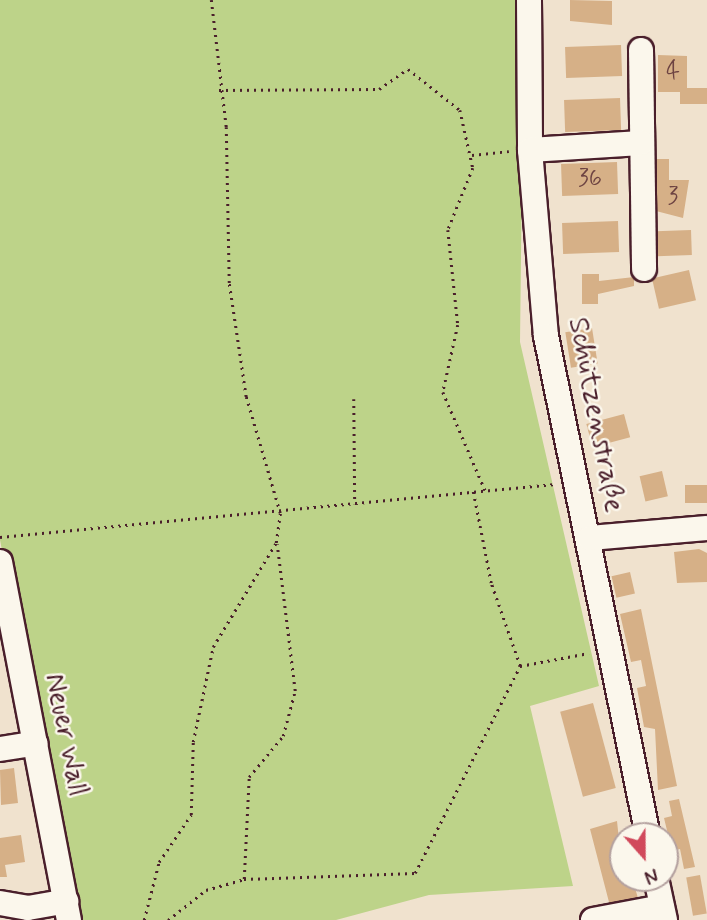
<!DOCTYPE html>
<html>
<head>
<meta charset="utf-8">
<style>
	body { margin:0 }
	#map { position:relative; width:707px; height:920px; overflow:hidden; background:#f0e2ce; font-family:Mynerve,sans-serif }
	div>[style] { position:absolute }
	.green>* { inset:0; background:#bdd389 }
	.building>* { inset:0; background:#d6b087; transform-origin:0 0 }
	.path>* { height:2.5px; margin-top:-1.25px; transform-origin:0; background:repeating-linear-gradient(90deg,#4a1f2b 0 2px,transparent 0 7px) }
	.roads { filter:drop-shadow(2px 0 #4a1f2b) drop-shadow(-2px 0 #4a1f2b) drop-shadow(0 2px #4a1f2b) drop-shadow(0 -2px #4a1f2b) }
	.minor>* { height:24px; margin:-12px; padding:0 12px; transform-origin:12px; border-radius:12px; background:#fbf7ec }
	span { translate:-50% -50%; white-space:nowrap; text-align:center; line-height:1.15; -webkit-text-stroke:5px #fbf7ec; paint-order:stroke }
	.number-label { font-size:24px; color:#6d4342 }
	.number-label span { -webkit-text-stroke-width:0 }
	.street-label { font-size:28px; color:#4a1f2b }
	.north { position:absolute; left:609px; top:822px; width:70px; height:70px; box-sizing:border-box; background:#fbf7ec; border:2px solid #b4a19f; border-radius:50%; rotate:159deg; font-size:19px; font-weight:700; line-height:28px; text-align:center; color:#4a1f2b }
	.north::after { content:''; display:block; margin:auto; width:24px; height:32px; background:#d1495b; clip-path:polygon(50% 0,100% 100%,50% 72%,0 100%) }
</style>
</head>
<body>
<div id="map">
	<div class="green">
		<i style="clip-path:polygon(0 0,524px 0,520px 342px,599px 686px,530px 706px,573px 886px,429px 895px,336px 920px,73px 920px,0 540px)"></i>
	</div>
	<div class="building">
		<i style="clip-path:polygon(570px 0,612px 1px,612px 25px,570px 21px)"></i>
		<i style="left:621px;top:45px;width:31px;height:56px;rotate:88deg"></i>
		<i style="clip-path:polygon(658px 55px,687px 56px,687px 88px,707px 88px,707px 104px,680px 104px,680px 92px,658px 92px)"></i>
		<i style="left:620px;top:98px;width:32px;height:56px;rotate:88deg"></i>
		<i style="clip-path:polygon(651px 159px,669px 159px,669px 180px,689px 180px,683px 218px,656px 211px)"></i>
		<i style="left:617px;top:162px;width:32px;height:56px;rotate:88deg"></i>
		<i style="left:618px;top:221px;width:31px;height:56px;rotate:88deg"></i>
		<i style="left:691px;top:230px;width:25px;height:35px;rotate:88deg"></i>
		<i style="left:689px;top:270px;width:31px;height:38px;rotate:77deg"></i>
		<i style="clip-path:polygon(582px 274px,599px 274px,599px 281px,634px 277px,634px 286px,598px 294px,598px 304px,582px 304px)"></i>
		<i style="left:592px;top:328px;width:36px;height:27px;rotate:81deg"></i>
		<i style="left:624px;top:414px;width:24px;height:39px;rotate:75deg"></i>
		<i style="left:662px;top:471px;width:26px;height:23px;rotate:77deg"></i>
		<i style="left:707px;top:485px;width:18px;height:22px;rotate:90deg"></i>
		<i style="clip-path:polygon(699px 549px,707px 553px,707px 582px,677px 583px,674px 552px)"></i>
		<i style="left:630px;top:572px;width:22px;height:19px;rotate:77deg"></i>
		<i style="clip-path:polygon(641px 609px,677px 786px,658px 790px,655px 729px,644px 727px,637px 688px,646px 686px,641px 660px,631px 662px,620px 614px)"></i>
		<i style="left:593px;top:703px;width:88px;height:34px;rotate:75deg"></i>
		<i style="clip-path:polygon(14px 768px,18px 803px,1px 805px,0 770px)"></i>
		<i style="clip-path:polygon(679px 799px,695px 867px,684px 869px,680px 849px,672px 851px,664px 818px,672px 816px,669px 801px)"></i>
		<i style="clip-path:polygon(617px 821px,623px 878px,632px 878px,638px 898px,610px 906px,590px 829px)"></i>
		<i style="clip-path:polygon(21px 835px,25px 862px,5px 865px,7px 877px,0 877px,0 838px)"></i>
		<i style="left:700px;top:875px;width:39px;height:14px;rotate:80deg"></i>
	</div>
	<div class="path">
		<i style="left:219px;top:90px;width:160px;rotate:-0.4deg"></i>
		<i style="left:379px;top:89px;width:35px;rotate:-35deg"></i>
		<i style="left:408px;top:69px;width:66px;rotate:38.3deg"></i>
		<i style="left:460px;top:110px;width:59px;rotate:77.4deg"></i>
		<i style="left:473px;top:168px;width:67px;rotate:112deg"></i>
		<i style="left:448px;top:230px;width:96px;rotate:84deg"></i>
		<i style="left:458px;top:325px;width:69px;rotate:102.6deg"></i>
		<i style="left:443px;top:392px;width:107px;rotate:66.8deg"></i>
		<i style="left:472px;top:155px;width:37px;rotate:-6deg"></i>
		<i style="left:354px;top:399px;width:105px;rotate:89.5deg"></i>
		<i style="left:0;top:537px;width:558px;rotate:-5.45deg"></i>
		<i style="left:520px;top:666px;width:70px;rotate:-10.7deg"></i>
		<i style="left:244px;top:879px;width:102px;rotate:-87.2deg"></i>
		<i style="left:249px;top:777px;width:53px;rotate:-50.3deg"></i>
		<i style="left:283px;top:736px;width:47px;rotate:-75.1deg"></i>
		<i style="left:295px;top:691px;width:148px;rotate:-97deg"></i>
		<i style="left:144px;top:920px;width:60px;rotate:-75.5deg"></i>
		<i style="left:159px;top:862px;width:57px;rotate:-55.8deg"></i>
		<i style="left:191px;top:815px;width:73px;rotate:-88.4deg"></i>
		<i style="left:193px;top:742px;width:97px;rotate:-78.1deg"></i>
		<i style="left:213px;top:647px;width:122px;rotate:-58.8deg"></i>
		<i style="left:276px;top:543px;width:30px;rotate:-82deg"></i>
		<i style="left:280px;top:513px;width:121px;rotate:-106.3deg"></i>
		<i style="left:246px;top:397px;width:115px;rotate:-98.5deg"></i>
		<i style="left:229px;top:283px;width:156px;rotate:-91.1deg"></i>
		<i style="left:226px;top:127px;width:128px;rotate:-96.7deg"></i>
		<i style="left:168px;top:920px;width:48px;rotate:-38.3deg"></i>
		<i style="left:206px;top:890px;width:40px;rotate:-16deg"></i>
		<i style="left:244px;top:879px;width:171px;rotate:-2deg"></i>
		<i style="left:415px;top:873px;width:232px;rotate:-63.1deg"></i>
		<i style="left:520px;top:666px;width:88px;rotate:-109.3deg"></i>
		<i style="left:491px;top:583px;width:94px;rotate:-101.1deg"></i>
	</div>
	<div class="roads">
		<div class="minor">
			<i style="left:529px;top:0;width:150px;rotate:89.6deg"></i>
			<i style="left:530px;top:150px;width:187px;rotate:85.1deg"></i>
			<i style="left:546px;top:336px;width:510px;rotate:78.47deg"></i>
			<i style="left:641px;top:50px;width:219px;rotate:89.2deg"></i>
			<i style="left:530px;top:150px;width:111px;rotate:-3.6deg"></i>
			<i style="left:590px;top:538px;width:117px;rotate:-4.9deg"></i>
			<i style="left:0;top:562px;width:365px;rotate:79.1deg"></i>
			<i style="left:0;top:749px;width:36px;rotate:-9deg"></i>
			<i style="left:656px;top:878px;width:43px;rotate:77.9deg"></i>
			<i style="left:0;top:903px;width:28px;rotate:10deg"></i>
			<i style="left:28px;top:908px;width:39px;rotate:-10deg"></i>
			<i style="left:593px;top:920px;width:70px;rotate:-10.7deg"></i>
		</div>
	</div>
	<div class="number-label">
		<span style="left:673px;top:72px">4</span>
		<span style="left:590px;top:179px">36</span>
		<span style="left:673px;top:197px">3</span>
	</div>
	<div class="street-label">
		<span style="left:595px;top:415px;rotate:79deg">Schützenstraße</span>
		<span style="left:65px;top:735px;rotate:79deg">Neuer Wall</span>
	</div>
	<div class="north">N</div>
</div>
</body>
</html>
